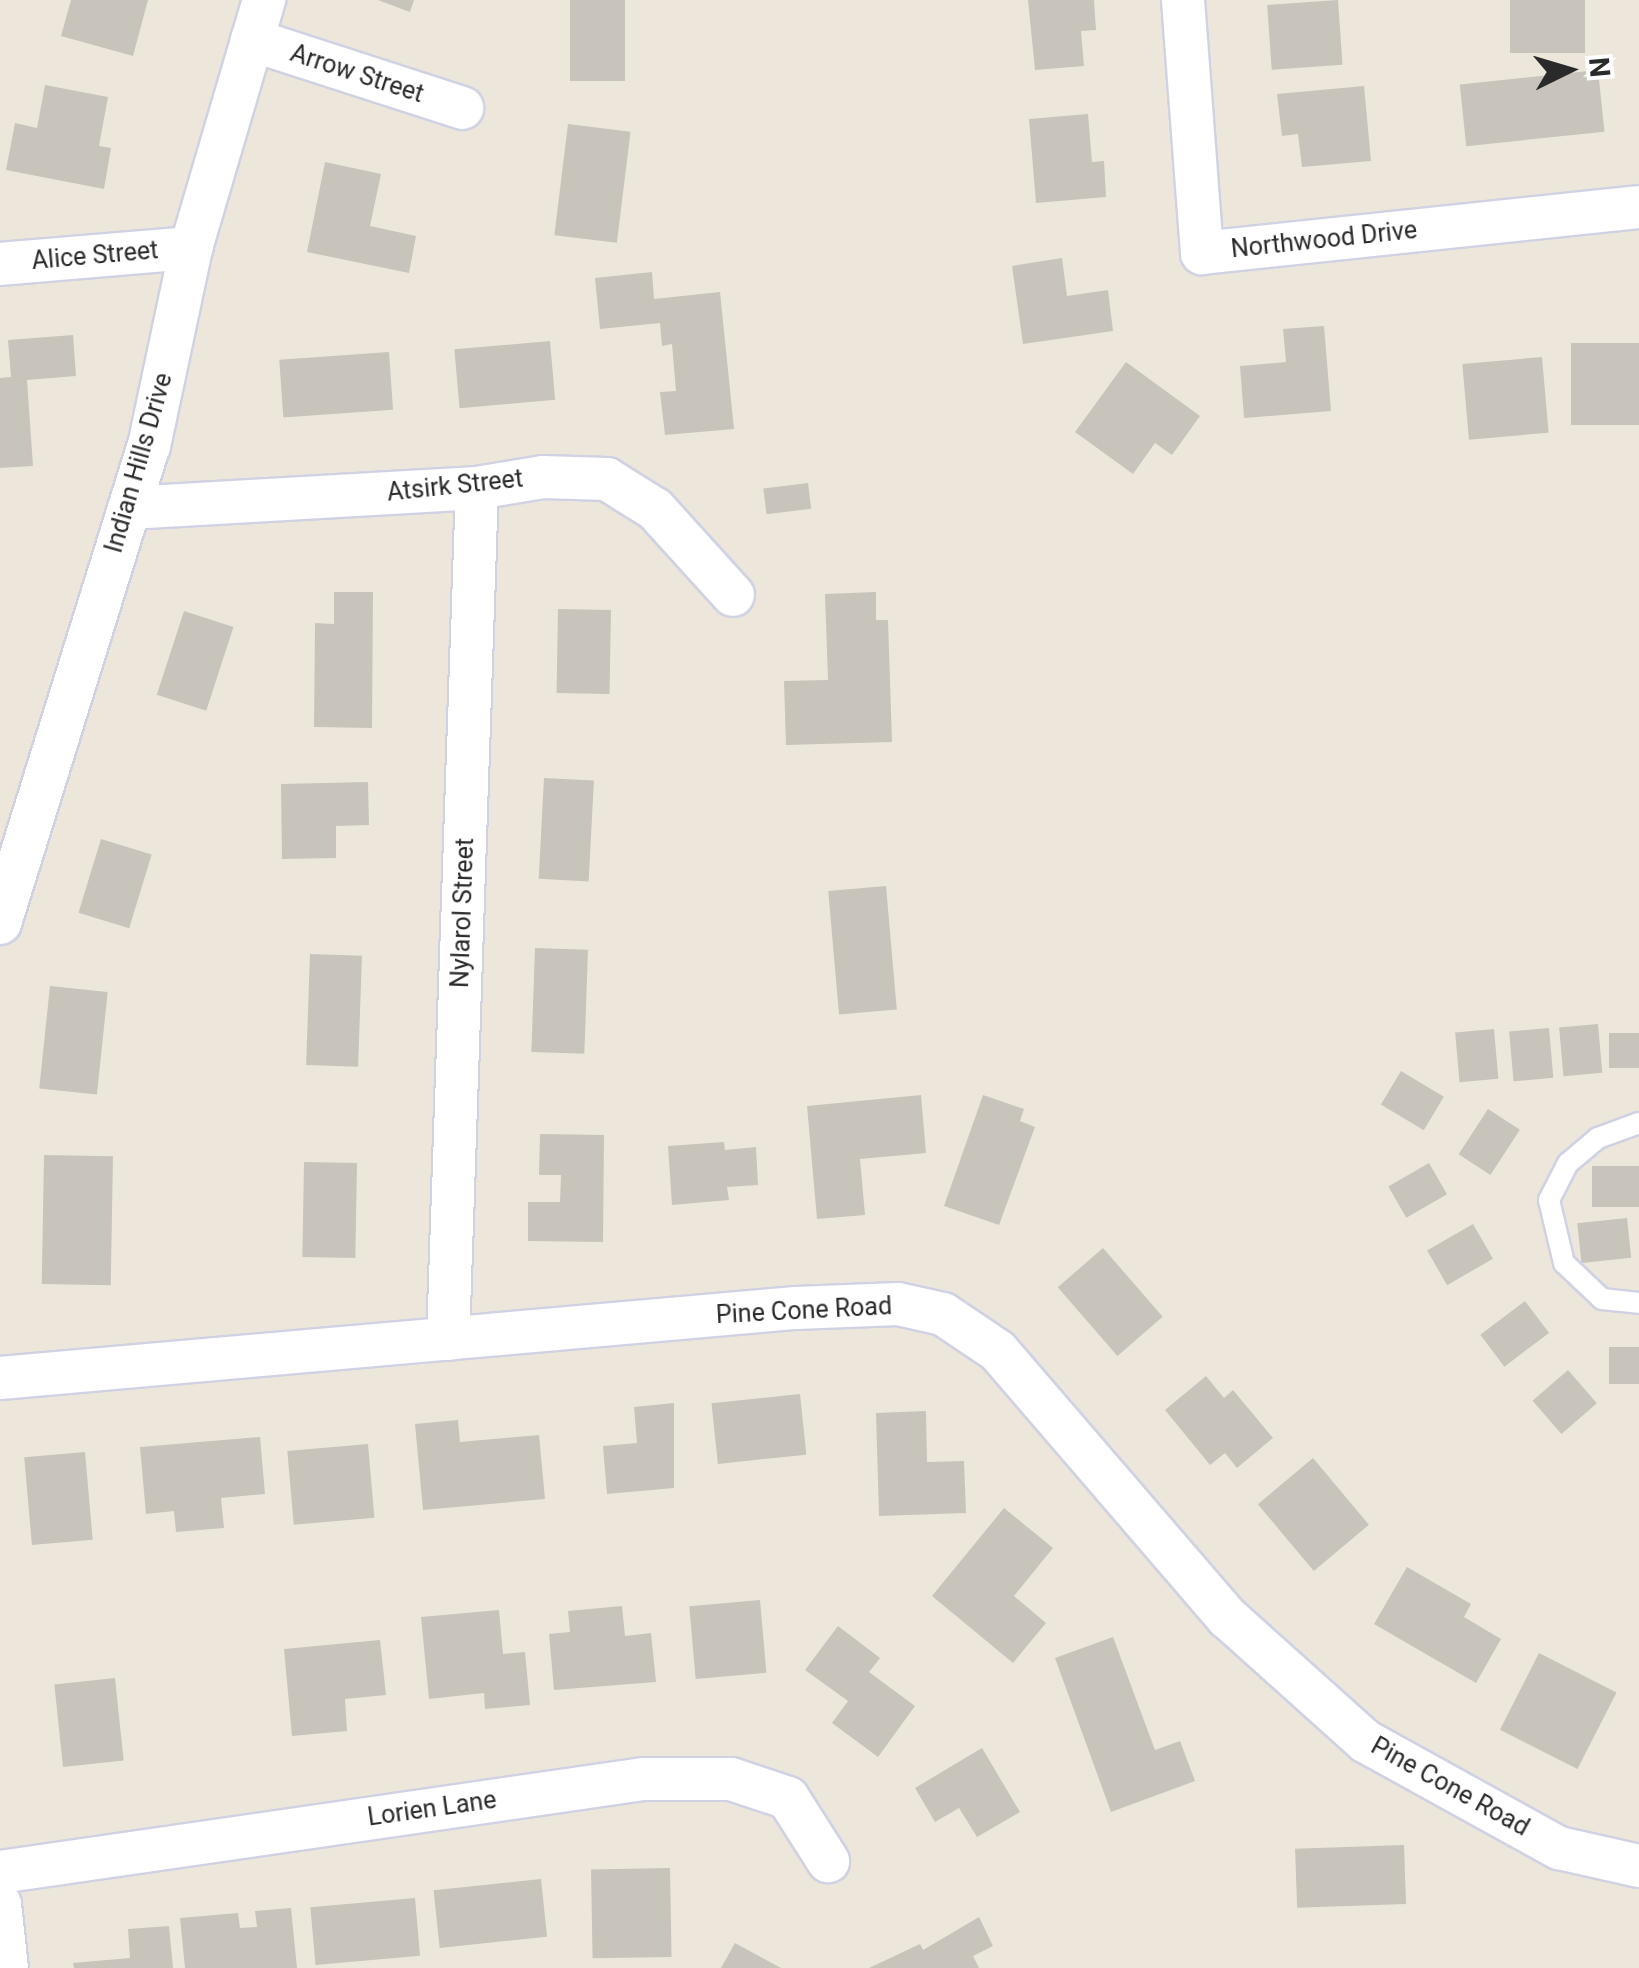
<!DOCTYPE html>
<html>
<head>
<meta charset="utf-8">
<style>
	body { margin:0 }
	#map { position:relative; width:1639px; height:1968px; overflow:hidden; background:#ede7db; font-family:Roboto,sans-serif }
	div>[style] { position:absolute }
	.building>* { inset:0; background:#c8c4bb; transform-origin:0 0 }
	.roads { filter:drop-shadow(2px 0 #d0d2e4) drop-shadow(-2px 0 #d0d2e4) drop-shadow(0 2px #d0d2e4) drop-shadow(0 -2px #d0d2e4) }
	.service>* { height:20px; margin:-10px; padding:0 10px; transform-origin:10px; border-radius:10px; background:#fff }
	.minor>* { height:42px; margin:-21px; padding:0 21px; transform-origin:21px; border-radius:21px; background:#fff }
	span { translate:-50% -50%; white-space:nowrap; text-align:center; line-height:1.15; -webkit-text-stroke:10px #fff; paint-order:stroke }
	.street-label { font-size:25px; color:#2a2a2a }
	.north { position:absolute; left:1519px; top:20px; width:100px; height:100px; -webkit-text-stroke:8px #fff; paint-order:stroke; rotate:85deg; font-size:28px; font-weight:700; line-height:40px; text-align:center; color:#2a2a2a }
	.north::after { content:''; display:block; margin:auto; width:35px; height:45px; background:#2a2a2a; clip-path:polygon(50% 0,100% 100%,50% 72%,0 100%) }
</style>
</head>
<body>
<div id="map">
	<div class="building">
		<i style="clip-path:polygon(71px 0,148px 0,133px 56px,61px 36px)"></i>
		<i style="clip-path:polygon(378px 0,414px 0,410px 12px)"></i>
		<i style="left:570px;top:0;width:55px;height:81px"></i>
		<i style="clip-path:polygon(1028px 0,1094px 0,1096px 30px,1081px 31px,1084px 66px,1035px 70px)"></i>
		<i style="left:1338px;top:0;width:65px;height:71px;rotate:86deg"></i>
		<i style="left:1510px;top:0;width:75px;height:53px"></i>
		<i style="left:1598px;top:70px;width:62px;height:139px;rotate:84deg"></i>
		<i style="clip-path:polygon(45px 85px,108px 97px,99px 146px,111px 148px,104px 189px,6px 170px,15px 123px,37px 128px)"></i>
		<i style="clip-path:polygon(1364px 86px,1371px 161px,1302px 167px,1298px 134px,1282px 136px,1277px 94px)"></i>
		<i style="clip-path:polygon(1088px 114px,1092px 162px,1104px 161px,1106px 197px,1036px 203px,1029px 119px)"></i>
		<i style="left:568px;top:124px;width:63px;height:112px;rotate:7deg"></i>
		<i style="clip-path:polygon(325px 162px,381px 174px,370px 226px,416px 236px,409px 273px,307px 252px)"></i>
		<i style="clip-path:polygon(1062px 258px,1067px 296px,1108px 290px,1113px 331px,1023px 344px,1012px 266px)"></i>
		<i style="clip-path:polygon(652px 272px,654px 299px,720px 292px,734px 429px,665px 435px,660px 392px,676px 391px,672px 344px,662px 346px,660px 323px,600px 329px,595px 278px)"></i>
		<i style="clip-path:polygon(1324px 326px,1331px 411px,1244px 418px,1240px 366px,1286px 362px,1283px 329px)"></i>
		<i style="clip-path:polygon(73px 335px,76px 376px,27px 380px,33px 466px,0 468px,0 378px,11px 377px,8px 340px)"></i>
		<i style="left:550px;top:341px;width:59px;height:96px;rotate:85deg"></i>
		<i style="left:1639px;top:343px;width:82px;height:68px;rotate:90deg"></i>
		<i style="left:389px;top:352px;width:58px;height:110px;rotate:86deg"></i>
		<i style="left:1542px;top:357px;width:76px;height:80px;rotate:85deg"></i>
		<i style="clip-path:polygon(1126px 362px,1200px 416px,1172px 455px,1155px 443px,1133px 474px,1075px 432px)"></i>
		<i style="left:808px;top:483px;width:26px;height:45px;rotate:83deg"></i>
		<i style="clip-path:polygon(334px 592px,373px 592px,372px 728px,314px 727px,315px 623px,334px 624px)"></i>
		<i style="clip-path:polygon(876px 592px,876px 620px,888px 620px,892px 742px,786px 745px,784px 681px,828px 680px,825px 594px)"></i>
		<i style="left:558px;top:609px;width:53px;height:84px;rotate:1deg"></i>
		<i style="left:184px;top:611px;width:52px;height:88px;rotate:18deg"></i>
		<i style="left:544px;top:778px;width:50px;height:101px;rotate:3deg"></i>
		<i style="clip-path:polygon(368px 782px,369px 825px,336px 826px,336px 858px,282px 859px,281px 784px)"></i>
		<i style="left:101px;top:839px;width:53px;height:77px;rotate:17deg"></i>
		<i style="left:886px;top:886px;width:124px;height:58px;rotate:85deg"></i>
		<i style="left:535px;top:948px;width:53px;height:104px;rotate:2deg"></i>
		<i style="left:310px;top:954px;width:52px;height:111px;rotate:2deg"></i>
		<i style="left:50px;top:986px;width:58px;height:103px;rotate:6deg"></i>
		<i style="left:1598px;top:1024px;width:49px;height:39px;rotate:85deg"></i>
		<i style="left:1549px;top:1028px;width:50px;height:40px;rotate:85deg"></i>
		<i style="left:1494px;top:1029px;width:50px;height:39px;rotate:85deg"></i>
		<i style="left:1639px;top:1033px;width:35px;height:30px;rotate:90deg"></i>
		<i style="left:1401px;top:1071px;width:50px;height:39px;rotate:31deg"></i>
		<i style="clip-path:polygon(921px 1095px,926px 1153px,860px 1159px,865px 1215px,817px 1219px,807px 1106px)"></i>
		<i style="clip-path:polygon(983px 1095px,1024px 1109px,1020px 1121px,1035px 1127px,999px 1225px,944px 1206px)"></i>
		<i style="left:1488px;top:1109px;width:38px;height:54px;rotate:33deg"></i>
		<i style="clip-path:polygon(540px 1134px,604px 1135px,603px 1242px,528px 1241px,528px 1202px,560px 1202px,561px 1175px,539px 1175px)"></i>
		<i style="clip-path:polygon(724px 1142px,725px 1150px,756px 1147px,758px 1185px,727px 1187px,729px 1200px,672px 1205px,668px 1146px)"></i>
		<i style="left:44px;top:1155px;width:69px;height:129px;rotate:1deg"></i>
		<i style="left:304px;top:1162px;width:53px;height:95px;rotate:1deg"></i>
		<i style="left:1429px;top:1163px;width:36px;height:47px;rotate:60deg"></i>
		<i style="left:1639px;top:1166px;width:41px;height:47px;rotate:90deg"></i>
		<i style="left:1627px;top:1218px;width:40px;height:50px;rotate:84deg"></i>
		<i style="left:1473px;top:1224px;width:40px;height:53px;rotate:60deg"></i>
		<i style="left:1103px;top:1248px;width:91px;height:60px;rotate:49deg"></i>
		<i style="left:1525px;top:1301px;width:40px;height:56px;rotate:53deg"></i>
		<i style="left:1639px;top:1347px;width:37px;height:30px;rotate:90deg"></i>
		<i style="left:1568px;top:1370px;width:44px;height:47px;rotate:49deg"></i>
		<i style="clip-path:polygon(1206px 1376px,1224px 1398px,1233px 1390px,1273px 1438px,1237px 1468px,1225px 1453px,1210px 1465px,1165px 1410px)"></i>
		<i style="left:800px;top:1394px;width:61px;height:89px;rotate:84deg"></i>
		<i style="clip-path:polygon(674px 1403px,674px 1488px,607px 1494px,603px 1446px,637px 1443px,634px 1407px)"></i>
		<i style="clip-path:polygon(926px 1411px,927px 1462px,964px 1461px,966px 1513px,879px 1516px,876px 1413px)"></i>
		<i style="clip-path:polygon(458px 1420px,460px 1442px,539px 1435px,545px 1499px,423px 1510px,415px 1424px)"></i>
		<i style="clip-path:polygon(260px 1437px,265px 1494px,221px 1498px,224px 1528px,176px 1532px,174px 1511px,146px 1514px,140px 1447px)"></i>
		<i style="left:368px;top:1444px;width:74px;height:81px;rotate:85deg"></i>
		<i style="left:85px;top:1452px;width:88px;height:61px;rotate:85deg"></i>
		<i style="left:1313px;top:1458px;width:87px;height:72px;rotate:50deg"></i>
		<i style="clip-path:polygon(1004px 1508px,1053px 1548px,1014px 1596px,1046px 1623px,1013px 1663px,932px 1596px)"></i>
		<i style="clip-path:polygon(1407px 1567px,1471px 1604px,1464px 1617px,1501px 1639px,1476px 1683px,1374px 1624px)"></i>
		<i style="left:760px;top:1600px;width:73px;height:71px;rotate:85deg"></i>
		<i style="clip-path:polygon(622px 1606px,625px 1636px,651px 1633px,656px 1682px,554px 1690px,549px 1634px,570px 1632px,568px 1611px)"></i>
		<i style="clip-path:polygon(499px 1610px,503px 1654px,525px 1652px,530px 1705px,485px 1709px,484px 1693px,429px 1699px,421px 1617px)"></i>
		<i style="clip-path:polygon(838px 1626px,880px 1658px,869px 1672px,915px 1706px,878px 1757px,832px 1723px,848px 1701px,805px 1670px)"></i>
		<i style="clip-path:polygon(1113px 1637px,1155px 1750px,1180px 1741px,1195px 1781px,1111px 1812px,1055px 1658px)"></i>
		<i style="clip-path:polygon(380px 1640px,386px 1695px,345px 1699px,347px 1731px,292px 1736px,284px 1649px)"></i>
		<i style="left:1539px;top:1653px;width:87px;height:86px;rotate:27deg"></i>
		<i style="left:115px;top:1678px;width:83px;height:61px;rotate:84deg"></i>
		<i style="clip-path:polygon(982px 1748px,1020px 1812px,977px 1837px,959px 1808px,935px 1822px,915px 1788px)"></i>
		<i style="left:1404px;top:1845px;width:59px;height:109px;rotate:88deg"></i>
		<i style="left:670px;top:1868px;width:89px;height:79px;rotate:89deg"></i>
		<i style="left:541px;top:1879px;width:58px;height:108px;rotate:84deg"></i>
		<i style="left:415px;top:1898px;width:58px;height:105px;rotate:85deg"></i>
		<i style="clip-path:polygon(291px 1908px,297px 1968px,185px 1968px,180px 1918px,238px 1913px,240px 1928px,257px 1927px,255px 1911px)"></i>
		<i style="clip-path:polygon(979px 1917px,993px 1946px,973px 1956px,979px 1968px,869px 1968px,920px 1944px,923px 1950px)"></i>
		<i style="clip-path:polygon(169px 1926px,173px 1968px,74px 1968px,73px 1963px,130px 1958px,128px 1929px)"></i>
		<i style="clip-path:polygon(735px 1943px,781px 1968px,721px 1968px)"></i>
	</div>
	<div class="roads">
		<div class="service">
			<i style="left:1639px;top:1123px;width:44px;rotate:159.9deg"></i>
			<i style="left:1598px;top:1138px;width:39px;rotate:140deg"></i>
			<i style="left:1568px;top:1163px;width:42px;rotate:117.2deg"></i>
			<i style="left:1549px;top:1200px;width:65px;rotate:76.6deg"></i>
			<i style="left:1564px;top:1263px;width:52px;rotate:43.5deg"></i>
			<i style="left:1602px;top:1299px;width:37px;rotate:6deg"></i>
		</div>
		<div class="minor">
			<i style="left:1183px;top:0;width:254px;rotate:85.7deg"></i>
			<i style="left:1202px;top:253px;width:439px;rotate:-6deg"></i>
			<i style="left:252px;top:40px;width:221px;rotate:17.9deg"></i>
			<i style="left:0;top:264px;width:192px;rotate:-4.8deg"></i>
			<i style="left:129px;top:508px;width:349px;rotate:-3.3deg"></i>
			<i style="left:477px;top:488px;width:67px;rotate:-9.5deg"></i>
			<i style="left:543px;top:477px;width:64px;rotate:1.8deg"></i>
			<i style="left:607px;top:479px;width:57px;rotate:32deg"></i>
			<i style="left:655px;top:509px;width:116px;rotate:47.8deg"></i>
			<i style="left:0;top:923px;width:500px;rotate:-72.7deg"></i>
			<i style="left:149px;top:446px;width:202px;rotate:-78deg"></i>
			<i style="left:191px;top:248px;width:259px;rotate:-73.6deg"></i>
			<i style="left:448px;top:1339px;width:851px;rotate:-88.05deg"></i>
			<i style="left:0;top:1378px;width:799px;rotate:-5.03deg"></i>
			<i style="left:796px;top:1308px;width:102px;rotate:-2.2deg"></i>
			<i style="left:898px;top:1304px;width:46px;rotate:12.5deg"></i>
			<i style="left:943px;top:1314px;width:66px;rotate:33.9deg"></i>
			<i style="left:998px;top:1351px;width:352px;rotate:49.3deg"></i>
			<i style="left:1228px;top:1618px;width:184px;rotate:41.9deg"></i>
			<i style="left:1365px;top:1741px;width:222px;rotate:28.9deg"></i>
			<i style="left:1559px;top:1848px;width:82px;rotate:12.7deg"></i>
			<i style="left:0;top:1872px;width:650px;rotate:-8.23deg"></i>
			<i style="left:643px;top:1779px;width:88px"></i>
			<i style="left:731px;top:1779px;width:60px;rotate:18.4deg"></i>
			<i style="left:788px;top:1798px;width:75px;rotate:57.6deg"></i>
			<i style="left:0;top:1904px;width:64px;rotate:83.8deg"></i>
		</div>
	</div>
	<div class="street-label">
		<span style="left:357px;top:74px;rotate:18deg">Arrow Street</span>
		<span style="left:1324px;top:240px;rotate:-6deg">Northwood Drive</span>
		<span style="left:95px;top:256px;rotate:-5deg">Alice Street</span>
		<span style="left:139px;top:463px;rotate:-74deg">Indian Hills Drive</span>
		<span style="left:455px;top:486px;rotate:-6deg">Atsirk Street</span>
		<span style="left:463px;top:913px;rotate:-88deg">Nylarol Street</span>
		<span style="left:804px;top:1311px;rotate:-3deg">Pine Cone Road</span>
		<span style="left:1450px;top:1787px;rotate:29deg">Pine Cone Road</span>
		<span style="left:432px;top:1809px;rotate:-8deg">Lorien Lane</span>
	</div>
	<div class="north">N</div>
</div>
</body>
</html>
